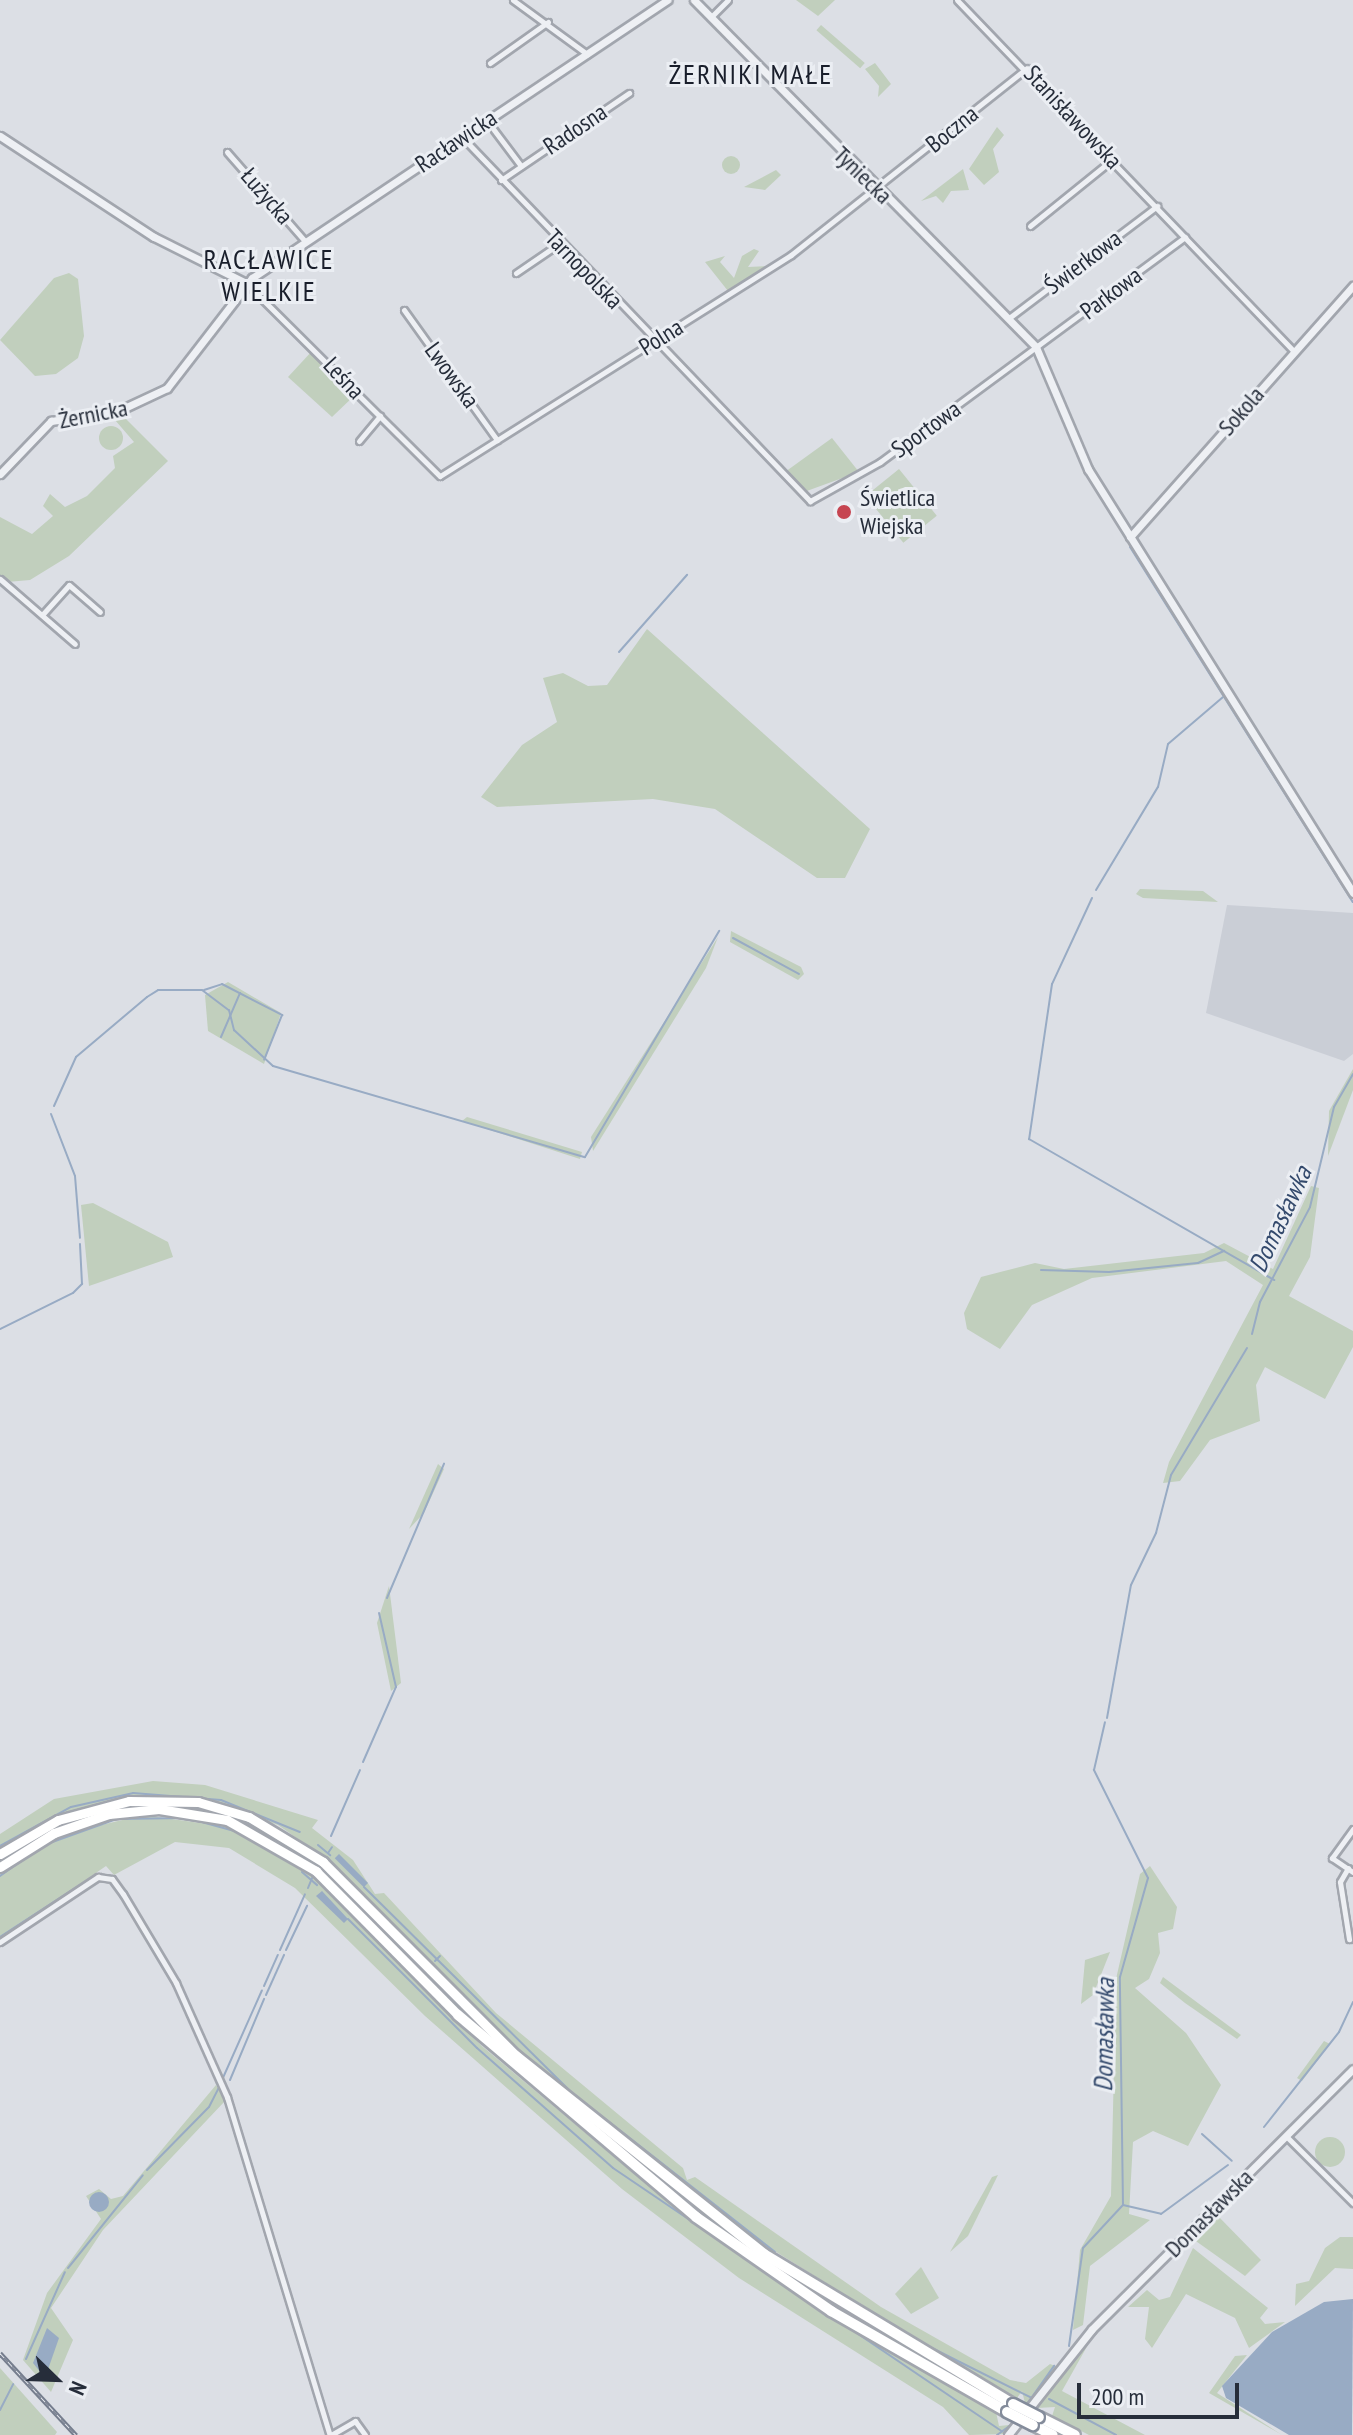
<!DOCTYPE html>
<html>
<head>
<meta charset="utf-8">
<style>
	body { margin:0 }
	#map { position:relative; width:1353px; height:2435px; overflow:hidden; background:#dcdfe5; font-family:"PT Sans Narrow",sans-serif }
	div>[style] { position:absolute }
	.built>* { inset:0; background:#caced6 }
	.green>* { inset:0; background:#c1cfbd; transform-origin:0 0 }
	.round { border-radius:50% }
	.water>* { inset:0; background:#98abc4; transform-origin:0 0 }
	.stream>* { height:2px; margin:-1px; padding:0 1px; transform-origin:1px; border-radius:1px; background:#98abc4 }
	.roads { filter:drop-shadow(2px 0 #a2a6ae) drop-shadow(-2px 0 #a2a6ae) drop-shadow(0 2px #a2a6ae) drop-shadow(0 -2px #a2a6ae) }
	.minor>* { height:5px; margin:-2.5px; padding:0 2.5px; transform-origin:2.5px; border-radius:2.5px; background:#eef0f4 }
	.tertiary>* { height:7px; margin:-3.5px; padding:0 3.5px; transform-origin:3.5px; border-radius:3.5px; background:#eef0f4 }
	.trunk>* { height:9px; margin:-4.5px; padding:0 4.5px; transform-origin:4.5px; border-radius:4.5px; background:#fff }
	.motorway>* { height:10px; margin:-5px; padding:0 5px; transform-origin:5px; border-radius:5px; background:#fff }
	.rail>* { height:5px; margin-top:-2.5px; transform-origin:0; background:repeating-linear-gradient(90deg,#ebeef3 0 6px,#767e8e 0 12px); box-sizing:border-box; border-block:2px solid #767e8e }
	.bridges { filter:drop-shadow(2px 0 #848c9b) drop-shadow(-2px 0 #848c9b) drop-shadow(0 2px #848c9b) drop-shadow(0 -2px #848c9b) }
	.motorway-bridge>* { height:10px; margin:-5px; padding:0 5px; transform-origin:5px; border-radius:5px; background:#fff }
	.dots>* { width:22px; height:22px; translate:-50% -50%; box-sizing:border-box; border:4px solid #ebeef3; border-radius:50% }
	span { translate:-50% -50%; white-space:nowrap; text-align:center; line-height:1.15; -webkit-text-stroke:6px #ebeef3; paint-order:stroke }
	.street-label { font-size:24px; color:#262d3a }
	.poi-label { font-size:24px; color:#262d3a }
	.left { translate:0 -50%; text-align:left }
	.water-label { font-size:26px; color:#33496c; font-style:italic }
	.quarter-label { font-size:28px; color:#191e2b; letter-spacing:2px }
	.north { position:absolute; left:16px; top:2339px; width:80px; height:80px; -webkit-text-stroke:6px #ebeef3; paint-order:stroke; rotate:113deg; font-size:22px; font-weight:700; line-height:32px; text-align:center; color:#262d3a }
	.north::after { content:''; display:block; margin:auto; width:28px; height:36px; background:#262d3a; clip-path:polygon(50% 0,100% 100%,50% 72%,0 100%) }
	.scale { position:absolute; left:1077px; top:2383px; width:162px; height:36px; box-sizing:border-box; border:4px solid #262d3a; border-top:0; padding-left:10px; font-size:24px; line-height:28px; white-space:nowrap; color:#262d3a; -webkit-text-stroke:6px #ebeef3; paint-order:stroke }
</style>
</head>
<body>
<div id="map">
	<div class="built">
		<i style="clip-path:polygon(1227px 905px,1353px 913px,1353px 1054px,1344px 1061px,1206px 1013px)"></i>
	</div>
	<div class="green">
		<i style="clip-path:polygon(796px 0,835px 0,818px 16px)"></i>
		<i style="left:821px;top:25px;width:58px;height:7px;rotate:41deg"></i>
		<i style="clip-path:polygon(875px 63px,891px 84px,878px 97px,879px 86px,865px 69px)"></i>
		<i style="clip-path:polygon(997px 127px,1004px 135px,993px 149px,999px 172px,984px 185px,969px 169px)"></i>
		<i class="round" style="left:722px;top:156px;width:18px;height:18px"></i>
		<i style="clip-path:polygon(963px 169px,969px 190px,951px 191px,943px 203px,936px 196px,921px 201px)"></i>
		<i style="clip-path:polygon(776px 170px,781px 175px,765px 190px,744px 187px)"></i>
		<i style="clip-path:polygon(754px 249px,759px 251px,748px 267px,769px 266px,728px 291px,705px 262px,725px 256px,720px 262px,734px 278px,742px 256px)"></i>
		<i style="clip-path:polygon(69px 273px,78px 279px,84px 336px,78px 358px,56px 374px,35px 376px,0 340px,54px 278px)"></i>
		<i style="clip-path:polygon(313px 350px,355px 395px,332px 417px,288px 377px)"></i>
		<i style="clip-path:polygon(121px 414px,168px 461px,69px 556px,30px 580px,7px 582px,0 576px,0 517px,32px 534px,53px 516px,43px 506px,50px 494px,65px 507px,87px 496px,115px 468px,113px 456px,134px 442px,115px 420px)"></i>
		<i class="round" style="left:99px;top:426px;width:24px;height:24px"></i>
		<i style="clip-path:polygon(832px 438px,859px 472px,804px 492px,785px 472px)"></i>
		<i style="left:899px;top:469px;width:60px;height:43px;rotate:51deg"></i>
		<i style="clip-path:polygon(647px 629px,870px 829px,845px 878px,817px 878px,715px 809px,653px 799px,497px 807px,481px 797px,522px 745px,557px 722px,543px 678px,563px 673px,588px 686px,607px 685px)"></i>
		<i style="clip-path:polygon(1140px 889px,1203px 891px,1218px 902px,1143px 898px,1136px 894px)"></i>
		<i style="clip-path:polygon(731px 931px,801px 967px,804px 974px,798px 980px,730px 942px)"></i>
		<i style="clip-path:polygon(718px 937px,706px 968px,593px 1151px,591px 1137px)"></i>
		<i style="clip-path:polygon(228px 982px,281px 1013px,264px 1064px,208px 1031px,205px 995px)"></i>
		<i style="clip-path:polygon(1353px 1069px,1353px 1090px,1328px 1156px,1329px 1111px)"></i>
		<i style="clip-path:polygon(467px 1117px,582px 1152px,580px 1159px,462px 1121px)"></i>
		<i style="clip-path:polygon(1311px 1186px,1319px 1188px,1310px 1257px,1289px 1296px,1353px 1331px,1353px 1347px,1325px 1399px,1265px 1367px,1256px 1385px,1260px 1421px,1210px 1440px,1180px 1481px,1163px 1483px,1169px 1462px,1263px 1285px,1226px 1261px,1092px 1278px,1032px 1305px,1000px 1349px,967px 1329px,964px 1313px,981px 1277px,1035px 1263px,1064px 1269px,1204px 1253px,1224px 1243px,1273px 1269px)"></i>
		<i style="clip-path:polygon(93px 1203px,168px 1242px,173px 1257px,89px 1286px,81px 1205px)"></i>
		<i style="clip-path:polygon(438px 1464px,444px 1469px,424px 1513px,409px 1529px)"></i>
		<i style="clip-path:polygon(389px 1586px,401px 1683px,391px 1691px,377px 1623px)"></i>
		<i style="clip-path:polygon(153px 1781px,205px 1785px,318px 1820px,312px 1828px,353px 1860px,375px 1894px,384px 1893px,496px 2013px,683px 2168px,687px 2180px,695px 2177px,881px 2307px,1010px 2380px,1026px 2383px,1050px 2364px,1058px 2367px,1005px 2434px,969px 2435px,943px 2407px,739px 2278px,622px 2189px,425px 2016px,295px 1888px,229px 1848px,175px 1842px,114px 1875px,106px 1866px,0 1939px,0 1873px,64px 1834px,143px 1815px,236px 1828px,309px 1873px,483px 2047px,686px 2217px,868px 2340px,996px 2412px,999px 2426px,1009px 2425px,1025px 2403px,1022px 2391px,1017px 2398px,969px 2373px,738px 2228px,541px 2071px,328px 1860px,278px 1825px,207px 1800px,135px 1796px,56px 1816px,0 1849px,0 1834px,54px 1799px)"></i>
		<i style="clip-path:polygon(1150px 1866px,1177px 1907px,1173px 1929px,1158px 1933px,1160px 1953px,1149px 1979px,1135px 1988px,1186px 2033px,1221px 2085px,1188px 2146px,1153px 2131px,1133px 2142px,1129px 2214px,1150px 2220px,1090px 2266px,1083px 2325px,1073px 2330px,1080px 2250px,1111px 2196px,1116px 1979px,1140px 1874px)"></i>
		<i style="clip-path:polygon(1110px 1952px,1093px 1995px,1081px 2004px,1085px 1960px)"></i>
		<i style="clip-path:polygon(1163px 1977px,1241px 2035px,1237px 2039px,1185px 2003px,1160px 1983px)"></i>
		<i style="clip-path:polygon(1324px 2041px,1330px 2044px,1302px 2081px,1297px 2078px)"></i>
		<i style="clip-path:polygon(216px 2085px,225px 2101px,103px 2230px,51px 2308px,73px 2340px,51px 2392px,23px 2360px,47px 2293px,101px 2219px,86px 2196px,99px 2189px,111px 2199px,123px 2196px)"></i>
		<i class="round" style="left:1315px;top:2137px;width:30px;height:30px"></i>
		<i style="clip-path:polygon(998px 2175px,968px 2236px,950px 2252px,992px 2177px)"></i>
		<i style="clip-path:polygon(1217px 2215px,1261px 2260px,1245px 2276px,1193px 2239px)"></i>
		<i style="clip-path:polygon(1340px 2237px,1353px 2237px,1353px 2269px,1335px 2268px,1295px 2306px,1296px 2284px,1309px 2281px,1325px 2248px)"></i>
		<i style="clip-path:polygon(1193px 2248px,1268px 2308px,1260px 2318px,1265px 2324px,1285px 2322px,1249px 2348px,1235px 2318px,1186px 2294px,1152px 2348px,1145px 2339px,1149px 2307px,1128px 2307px,1147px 2290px,1159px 2300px,1170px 2297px)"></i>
		<i style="clip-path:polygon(921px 2267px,939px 2298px,911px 2314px,895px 2294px)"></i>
		<i style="clip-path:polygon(1094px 2334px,1062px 2391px,1145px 2435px,1089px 2435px,1052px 2416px,1055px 2407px,1037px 2408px)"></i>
		<i style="clip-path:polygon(1247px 2355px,1217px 2393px,1282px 2435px,1209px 2393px,1235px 2356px)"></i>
		<i style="clip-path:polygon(0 2368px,57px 2432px,55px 2435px,0 2435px)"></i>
	</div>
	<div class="water">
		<i style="left:339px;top:1854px;width:41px;height:6px;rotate:45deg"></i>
		<i style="clip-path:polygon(322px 1891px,348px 1919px,344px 1923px,316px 1896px)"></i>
		<i class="round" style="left:89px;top:2192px;width:20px;height:20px"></i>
		<i style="clip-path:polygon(1353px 2299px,1352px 2435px,1289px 2435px,1226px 2398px,1222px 2386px,1272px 2332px,1324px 2302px)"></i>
		<i style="clip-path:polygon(47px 2328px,59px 2338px,45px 2378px,33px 2363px)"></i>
	</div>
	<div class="stream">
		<i style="left:1130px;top:547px;width:419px;rotate:57.9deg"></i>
		<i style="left:619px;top:652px;width:103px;rotate:-48.6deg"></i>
		<i style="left:1096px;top:890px;width:120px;rotate:-59deg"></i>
		<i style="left:1158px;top:787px;width:44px;rotate:-76.9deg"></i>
		<i style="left:1168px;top:744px;width:72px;rotate:-40.5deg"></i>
		<i style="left:1092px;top:898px;width:95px;rotate:114.9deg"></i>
		<i style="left:1052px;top:984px;width:157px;rotate:98.4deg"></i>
		<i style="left:1029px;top:1139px;width:283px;rotate:29.9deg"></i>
		<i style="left:733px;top:938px;width:75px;rotate:28.6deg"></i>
		<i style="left:204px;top:990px;width:19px;rotate:-18deg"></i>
		<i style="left:222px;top:984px;width:68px;rotate:27.3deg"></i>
		<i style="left:282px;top:1015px;width:48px;rotate:111.8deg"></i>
		<i style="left:221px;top:1037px;width:48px;rotate:-66.6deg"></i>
		<i style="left:54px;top:1106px;width:54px;rotate:-65.8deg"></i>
		<i style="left:76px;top:1057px;width:93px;rotate:-40.2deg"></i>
		<i style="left:147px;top:997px;width:13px;rotate:-32deg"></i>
		<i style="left:158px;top:990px;width:44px"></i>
		<i style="left:202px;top:990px;width:34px;rotate:37deg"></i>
		<i style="left:229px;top:1010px;width:21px;rotate:76deg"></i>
		<i style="left:234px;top:1030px;width:53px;rotate:42.7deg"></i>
		<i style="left:273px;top:1066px;width:325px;rotate:16.3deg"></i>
		<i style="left:585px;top:1157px;width:263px;rotate:-59.3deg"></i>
		<i style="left:51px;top:1114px;width:66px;rotate:68.8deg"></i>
		<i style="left:75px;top:1176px;width:62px;rotate:85.4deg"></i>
		<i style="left:1041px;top:1270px;width:68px;rotate:1.7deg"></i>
		<i style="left:1109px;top:1272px;width:89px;rotate:-5.8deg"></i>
		<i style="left:1198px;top:1263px;width:29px;rotate:-25deg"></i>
		<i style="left:0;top:1329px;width:81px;rotate:-26.3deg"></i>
		<i style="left:73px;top:1293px;width:13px;rotate:-45deg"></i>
		<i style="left:82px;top:1284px;width:40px;rotate:-92.9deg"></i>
		<i style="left:1252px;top:1334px;width:33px;rotate:-76deg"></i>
		<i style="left:1260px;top:1302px;width:107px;rotate:-62.2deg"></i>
		<i style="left:1310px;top:1207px;width:103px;rotate:-76.5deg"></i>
		<i style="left:1334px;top:1107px;width:38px;rotate:-60deg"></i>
		<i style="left:387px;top:1598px;width:146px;rotate:-67deg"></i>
		<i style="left:1107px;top:1718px;width:135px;rotate:-79.8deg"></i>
		<i style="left:1131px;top:1585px;width:58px;rotate:-64.3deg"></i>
		<i style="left:1156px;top:1533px;width:60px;rotate:-75.5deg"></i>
		<i style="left:1171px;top:1475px;width:148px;rotate:-59.1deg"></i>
		<i style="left:363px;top:1762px;width:82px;rotate:-66.3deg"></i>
		<i style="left:396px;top:1687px;width:76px;rotate:-102.9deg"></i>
		<i style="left:331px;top:1836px;width:72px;rotate:-66.3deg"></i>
		<i style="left:318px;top:1845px;width:16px;rotate:40deg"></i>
		<i style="left:0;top:1846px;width:81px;rotate:-28.8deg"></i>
		<i style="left:71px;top:1807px;width:64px;rotate:-12.7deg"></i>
		<i style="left:133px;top:1793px;width:88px;rotate:4.5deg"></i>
		<i style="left:221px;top:1800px;width:85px;rotate:22.1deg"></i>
		<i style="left:328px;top:1853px;width:7px;rotate:-56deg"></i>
		<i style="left:302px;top:1872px;width:20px;rotate:41deg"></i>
		<i style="left:0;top:1876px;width:54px;rotate:-35.2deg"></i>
		<i style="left:44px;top:1845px;width:77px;rotate:-19.6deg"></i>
		<i style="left:117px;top:1819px;width:70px;rotate:-0.8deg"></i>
		<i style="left:187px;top:1818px;width:53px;rotate:15.4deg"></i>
		<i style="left:364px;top:1887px;width:291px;rotate:44.7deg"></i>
		<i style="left:571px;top:2092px;width:259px;rotate:38.1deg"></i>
		<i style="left:308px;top:1888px;width:11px;rotate:-68deg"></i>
		<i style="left:348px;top:1919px;width:182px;rotate:45deg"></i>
		<i style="left:477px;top:2048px;width:181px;rotate:41.4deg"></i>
		<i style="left:613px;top:2168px;width:470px;rotate:34.1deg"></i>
		<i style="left:0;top:1937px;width:113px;rotate:-33.1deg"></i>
		<i style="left:280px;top:1950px;width:61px;rotate:-65.9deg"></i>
		<i style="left:286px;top:1950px;width:49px;rotate:-64.5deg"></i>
		<i style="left:435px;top:1961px;width:7px;rotate:-45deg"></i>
		<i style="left:264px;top:1986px;width:34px;rotate:-66deg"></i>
		<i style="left:266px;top:1995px;width:44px;rotate:-65.8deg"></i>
		<i style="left:222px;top:2080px;width:98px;rotate:-66deg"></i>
		<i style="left:230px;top:2080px;width:88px;rotate:-67.2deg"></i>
		<i style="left:1264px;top:2127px;width:121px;rotate:-51.7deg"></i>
		<i style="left:1339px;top:2032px;width:33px;rotate:-65deg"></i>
		<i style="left:1202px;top:2134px;width:40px;rotate:42deg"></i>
		<i style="left:147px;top:2170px;width:88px;rotate:-45.5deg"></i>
		<i style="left:209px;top:2107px;width:22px;rotate:-63deg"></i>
		<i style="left:1123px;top:2205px;width:39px;rotate:13deg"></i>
		<i style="left:1161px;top:2214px;width:83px;rotate:-36.2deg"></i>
		<i style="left:68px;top:2268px;width:119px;rotate:-51.1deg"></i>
		<i style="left:916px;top:2340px;width:130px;rotate:26.6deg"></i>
		<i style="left:1069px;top:2346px;width:99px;rotate:-81.9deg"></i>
		<i style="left:1083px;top:2248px;width:59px;rotate:-47.1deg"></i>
		<i style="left:1123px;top:2205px;width:228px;rotate:-90.8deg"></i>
		<i style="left:1120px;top:1977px;width:103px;rotate:-74.2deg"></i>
		<i style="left:1148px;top:1878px;width:121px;rotate:-116.6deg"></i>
		<i style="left:1094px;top:1770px;width:49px;rotate:-77.1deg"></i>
		<i style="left:26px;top:2359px;width:95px;rotate:-65.9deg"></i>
		<i style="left:1049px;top:2399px;width:76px;rotate:28.2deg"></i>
		<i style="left:1027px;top:2404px;width:47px;rotate:-54.6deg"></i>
		<i style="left:0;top:2410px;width:29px;rotate:-63deg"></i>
		<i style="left:997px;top:2435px;width:17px;rotate:-36deg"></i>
	</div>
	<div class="roads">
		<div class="minor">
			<i style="left:513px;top:0;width:92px;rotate:36.1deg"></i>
			<i style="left:957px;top:0;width:487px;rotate:46.2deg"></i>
			<i style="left:711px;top:17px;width:24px;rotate:-45deg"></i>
			<i style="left:490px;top:63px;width:71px;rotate:-35.3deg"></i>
			<i style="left:494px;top:130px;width:45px;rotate:53.1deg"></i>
			<i style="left:462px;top:137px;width:504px;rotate:46.29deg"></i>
			<i style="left:810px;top:501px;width:80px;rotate:-29.1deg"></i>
			<i style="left:880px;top:462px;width:379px;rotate:-36.4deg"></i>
			<i style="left:227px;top:152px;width:118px;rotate:48.8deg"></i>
			<i style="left:501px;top:180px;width:155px;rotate:-34.2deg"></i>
			<i style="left:1030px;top:226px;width:107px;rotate:-38.9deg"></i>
			<i style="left:516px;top:273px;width:53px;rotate:-34.3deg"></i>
			<i style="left:247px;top:284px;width:272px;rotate:44.9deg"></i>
			<i style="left:440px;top:476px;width:415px;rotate:-32.2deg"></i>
			<i style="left:791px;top:255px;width:301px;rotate:-38.4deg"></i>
			<i style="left:404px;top:310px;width:160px;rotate:54.4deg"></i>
			<i style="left:1009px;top:318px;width:186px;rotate:-37.1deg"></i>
			<i style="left:359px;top:441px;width:33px;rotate:-50deg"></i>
			<i style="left:0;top:579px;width:99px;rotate:40.9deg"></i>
			<i style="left:42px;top:615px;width:40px;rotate:-48deg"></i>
			<i style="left:69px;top:585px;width:41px;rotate:41.1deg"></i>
			<i style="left:1353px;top:1829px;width:36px;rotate:126deg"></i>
			<i style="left:1332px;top:1858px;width:25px;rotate:34deg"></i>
			<i style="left:1348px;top:1868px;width:16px;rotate:120deg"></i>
			<i style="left:1340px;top:1882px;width:58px;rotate:81deg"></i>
			<i style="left:0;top:1942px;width:118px;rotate:-33.6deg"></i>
			<i style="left:98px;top:1877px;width:14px;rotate:8deg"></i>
			<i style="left:112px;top:1879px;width:19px;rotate:54deg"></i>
			<i style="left:123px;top:1894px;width:104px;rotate:59.2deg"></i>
			<i style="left:176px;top:1983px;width:125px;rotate:65.9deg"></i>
			<i style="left:227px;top:2097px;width:353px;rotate:73.1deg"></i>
			<i style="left:1286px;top:2136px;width:95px;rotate:45deg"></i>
			<i style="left:331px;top:2435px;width:28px;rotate:-30deg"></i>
			<i style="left:355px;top:2421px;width:17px;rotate:54deg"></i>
		</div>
		<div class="tertiary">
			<i style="left:694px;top:0;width:487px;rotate:45.4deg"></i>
			<i style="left:1036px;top:347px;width:133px;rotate:66.9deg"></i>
			<i style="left:1088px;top:469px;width:500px;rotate:57.99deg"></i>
			<i style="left:0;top:136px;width:184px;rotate:33.3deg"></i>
			<i style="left:154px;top:237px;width:103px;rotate:26.6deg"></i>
			<i style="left:0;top:474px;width:74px;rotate:-46.1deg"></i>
			<i style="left:51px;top:421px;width:68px;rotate:-8.5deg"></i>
			<i style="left:118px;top:411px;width:54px;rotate:-25.1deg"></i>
			<i style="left:167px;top:388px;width:139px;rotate:-52.3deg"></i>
			<i style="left:252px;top:278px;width:500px;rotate:-33.8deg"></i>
			<i style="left:1130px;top:537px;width:336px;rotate:-48.4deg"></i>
			<i style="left:1008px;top:2435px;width:135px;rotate:-51.6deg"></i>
			<i style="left:1092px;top:2329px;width:368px;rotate:-44.9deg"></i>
		</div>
		<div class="trunk">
			<i style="left:0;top:1854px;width:67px;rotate:-30.4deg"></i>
			<i style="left:58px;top:1820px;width:73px;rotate:-15deg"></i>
			<i style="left:129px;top:1801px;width:69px;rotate:0.8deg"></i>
			<i style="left:198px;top:1802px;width:53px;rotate:16.4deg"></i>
			<i style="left:249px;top:1817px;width:87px;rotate:31.3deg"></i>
			<i style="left:323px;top:1862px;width:274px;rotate:45.1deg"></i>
			<i style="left:0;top:1867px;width:64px;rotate:-32.2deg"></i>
			<i style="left:54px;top:1833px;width:58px;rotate:-19.1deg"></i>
			<i style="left:109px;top:1814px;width:50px;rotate:-5.7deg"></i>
			<i style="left:159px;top:1809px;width:69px;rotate:9.2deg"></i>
			<i style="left:227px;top:1820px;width:103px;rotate:29.8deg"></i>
			<i style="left:316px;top:1871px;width:202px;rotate:45.4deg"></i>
		</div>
		<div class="motorway">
			<i style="left:458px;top:2015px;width:312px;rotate:40.3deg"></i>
			<i style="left:696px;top:2217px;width:165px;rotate:34.8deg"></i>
			<i style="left:831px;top:2311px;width:203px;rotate:29.8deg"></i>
			<i style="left:516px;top:2056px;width:317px;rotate:38.6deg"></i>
			<i style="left:764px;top:2254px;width:291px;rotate:31.1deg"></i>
			<i style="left:1039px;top:2417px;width:40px;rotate:26.6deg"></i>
			<i style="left:1033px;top:2425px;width:22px;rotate:27deg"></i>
		</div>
	</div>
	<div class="rail">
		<i style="left:0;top:2353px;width:112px;rotate:47.2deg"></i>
	</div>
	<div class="bridges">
		<div class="motorway-bridge">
			<i style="left:1013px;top:2404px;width:29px;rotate:27deg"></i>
			<i style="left:1007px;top:2412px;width:29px;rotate:27deg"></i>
		</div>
	</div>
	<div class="dots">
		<i style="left:844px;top:512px;background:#c64551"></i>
	</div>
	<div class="street-label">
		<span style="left:1073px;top:117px;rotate:47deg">Stanisławowska</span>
		<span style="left:575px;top:129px;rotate:-34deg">Radosna</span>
		<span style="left:952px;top:129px;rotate:-39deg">Boczna</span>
		<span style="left:456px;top:141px;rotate:-34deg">Racławicka</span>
		<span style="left:863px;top:175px;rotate:44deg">Tyniecka</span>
		<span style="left:267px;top:196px;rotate:49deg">Łużycka</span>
		<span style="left:1083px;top:262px;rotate:-37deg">Świerkowa</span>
		<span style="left:584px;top:269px;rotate:46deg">Tarnopolska</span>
		<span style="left:1111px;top:293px;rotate:-37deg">Parkowa</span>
		<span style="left:661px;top:337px;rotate:-32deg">Polna</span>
		<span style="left:452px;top:375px;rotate:54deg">Lwowska</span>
		<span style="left:344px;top:378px;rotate:47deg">Leśna</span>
		<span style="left:1241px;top:411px;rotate:-49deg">Sokola</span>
		<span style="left:93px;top:414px;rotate:-11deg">Żernicka</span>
		<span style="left:926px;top:429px;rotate:-36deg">Sportowa</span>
		<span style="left:1209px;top:2213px;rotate:-45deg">Domasławska</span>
	</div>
	<div class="poi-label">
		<span class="left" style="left:860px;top:512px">Świetlica<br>Wiejska</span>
	</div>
	<div class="water-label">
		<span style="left:1280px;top:1219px;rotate:-65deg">Domasławka</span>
		<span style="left:1104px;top:2035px;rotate:-89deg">Domasławka</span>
	</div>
	<div class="quarter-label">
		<span style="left:751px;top:74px">ŻERNIKI MAŁE</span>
		<span style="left:269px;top:275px">RACŁAWICE<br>WIELKIE</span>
	</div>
	<div class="north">N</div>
	<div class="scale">200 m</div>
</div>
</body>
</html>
